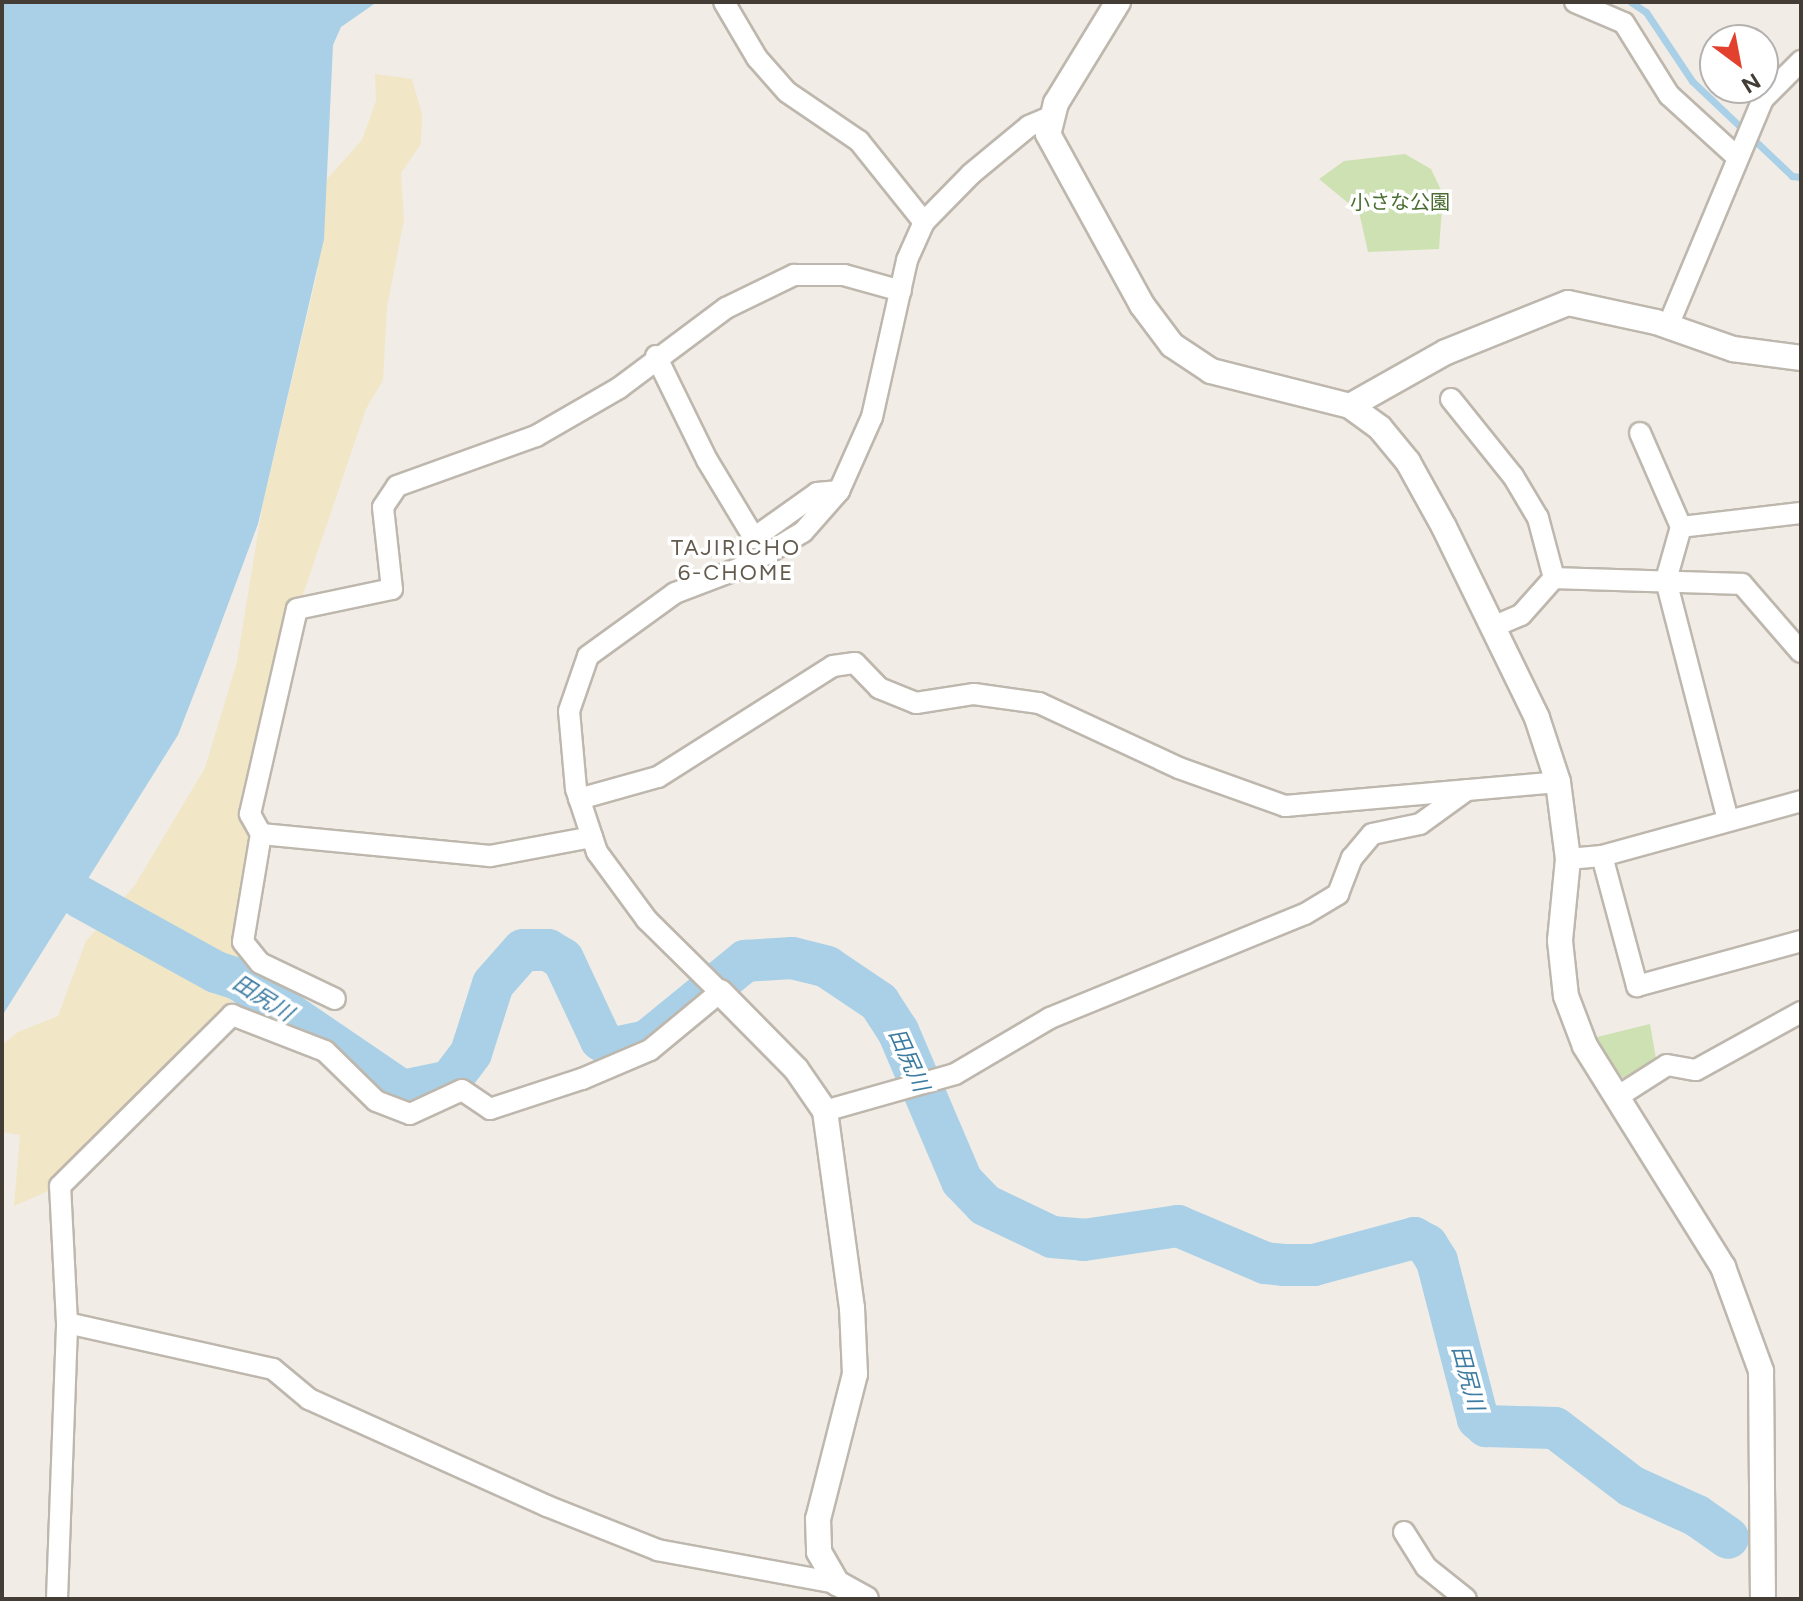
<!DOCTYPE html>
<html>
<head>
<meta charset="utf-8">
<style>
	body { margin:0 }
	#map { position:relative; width:1803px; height:1601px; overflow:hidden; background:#f1ede6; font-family:Figtree,"Noto Sans JP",sans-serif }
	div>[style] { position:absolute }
	.green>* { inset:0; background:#cee1b3 }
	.sand>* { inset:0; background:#f1e6c6 }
	.water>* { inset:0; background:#a9d0e7 }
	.stream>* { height:7px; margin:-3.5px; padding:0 3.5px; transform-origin:3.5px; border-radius:3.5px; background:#a9d0e7 }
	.river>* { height:42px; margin:-21px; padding:0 21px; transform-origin:21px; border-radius:21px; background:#a9d0e7 }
	.roads { filter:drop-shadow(2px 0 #beb7ad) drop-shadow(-2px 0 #beb7ad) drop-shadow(0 2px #beb7ad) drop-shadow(0 -2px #beb7ad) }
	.minor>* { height:20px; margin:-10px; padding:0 10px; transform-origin:10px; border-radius:10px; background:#fff }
	.tertiary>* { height:24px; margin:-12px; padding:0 12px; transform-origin:12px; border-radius:12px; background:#fff }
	span { translate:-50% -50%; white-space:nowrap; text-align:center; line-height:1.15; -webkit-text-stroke:7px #fff; paint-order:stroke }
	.park-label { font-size:20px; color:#4a6d30 }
	.neighbourhood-label { font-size:22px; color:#645b4f; letter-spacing:2px }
	.water-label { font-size:22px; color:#3c7ba2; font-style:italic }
	.frame { position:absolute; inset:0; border:4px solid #433d36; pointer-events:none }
	.north { position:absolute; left:1699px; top:24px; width:80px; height:80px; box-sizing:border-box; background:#fff; border:2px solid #b4b1af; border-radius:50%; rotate:148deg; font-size:22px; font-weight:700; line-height:32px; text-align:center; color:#433d36 }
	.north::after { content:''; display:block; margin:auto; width:28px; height:36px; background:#e1412d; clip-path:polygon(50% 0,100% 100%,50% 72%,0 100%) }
</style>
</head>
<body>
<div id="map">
	<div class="green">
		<i style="clip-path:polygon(1405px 154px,1431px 169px,1443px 194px,1439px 249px,1368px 252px,1359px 212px,1319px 179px,1344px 161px)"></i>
		<i style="clip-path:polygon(1650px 1024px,1657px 1064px,1630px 1080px,1619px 1076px,1593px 1038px)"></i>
	</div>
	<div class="sand">
		<i style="clip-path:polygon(375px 74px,412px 79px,422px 114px,421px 144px,401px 173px,404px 220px,387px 307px,383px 380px,366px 409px,292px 627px,256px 785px,244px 983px,202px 1046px,60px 1186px,14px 1206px,20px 1135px,2px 1132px,2px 1045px,18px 1032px,58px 1016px,86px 941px,135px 885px,205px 768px,237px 662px,263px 502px,317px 274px,327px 179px,362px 140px,376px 101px)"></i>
	</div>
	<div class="water">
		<i style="clip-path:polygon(2px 2px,377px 2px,341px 27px,333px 45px,324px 239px,258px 524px,211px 650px,178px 735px,2px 1016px)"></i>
	</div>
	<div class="stream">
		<i style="left:1631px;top:2px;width:18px;rotate:34deg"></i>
		<i style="left:1646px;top:12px;width:83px;rotate:56.3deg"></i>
		<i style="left:1692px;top:81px;width:138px;rotate:43.5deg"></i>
		<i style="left:1792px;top:176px;width:9px;rotate:6deg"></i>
	</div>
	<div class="river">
		<i style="left:80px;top:897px;width:155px;rotate:28.9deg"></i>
		<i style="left:216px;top:972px;width:23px;rotate:18deg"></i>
		<i style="left:238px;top:979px;width:199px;rotate:34.3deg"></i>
		<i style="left:402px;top:1091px;width:49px;rotate:-11.8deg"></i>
		<i style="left:450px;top:1081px;width:35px;rotate:-53deg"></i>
		<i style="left:471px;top:1053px;width:72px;rotate:-72.3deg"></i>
		<i style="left:493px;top:984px;width:45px;rotate:-48.6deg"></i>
		<i style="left:523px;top:950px;width:25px"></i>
		<i style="left:548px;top:950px;width:17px;rotate:31deg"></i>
		<i style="left:563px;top:959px;width:89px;rotate:64.9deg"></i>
		<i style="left:601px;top:1040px;width:15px;rotate:32deg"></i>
		<i style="left:614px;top:1048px;width:34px;rotate:-12deg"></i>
		<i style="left:647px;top:1041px;width:127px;rotate:-39.2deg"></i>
		<i style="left:745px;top:961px;width:47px;rotate:-3.7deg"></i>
		<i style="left:792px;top:958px;width:36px;rotate:14deg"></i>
		<i style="left:827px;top:967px;width:63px;rotate:33.9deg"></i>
		<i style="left:879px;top:1002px;width:35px;rotate:57deg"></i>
		<i style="left:898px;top:1031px;width:163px;rotate:66.9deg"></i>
		<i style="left:962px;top:1181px;width:33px;rotate:46deg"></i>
		<i style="left:985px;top:1205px;width:74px;rotate:25.5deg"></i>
		<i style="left:1052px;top:1237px;width:32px;rotate:5deg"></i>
		<i style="left:1084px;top:1240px;width:95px;rotate:-8.5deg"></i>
		<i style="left:1178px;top:1226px;width:95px;rotate:23deg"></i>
		<i style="left:1265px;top:1263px;width:19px;rotate:6deg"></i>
		<i style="left:1284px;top:1265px;width:30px"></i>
		<i style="left:1314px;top:1265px;width:104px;rotate:-15.1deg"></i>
		<i style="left:1414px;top:1238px;width:15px;rotate:28deg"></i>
		<i style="left:1427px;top:1245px;width:19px;rotate:58deg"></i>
		<i style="left:1437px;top:1261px;width:163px;rotate:75.5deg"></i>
		<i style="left:1478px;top:1419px;width:11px;rotate:41deg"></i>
		<i style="left:1486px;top:1426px;width:69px;rotate:1.7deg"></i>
		<i style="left:1555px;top:1428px;width:96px;rotate:37.3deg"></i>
		<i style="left:1631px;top:1486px;width:72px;rotate:24.4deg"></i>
		<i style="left:1697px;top:1516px;width:38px;rotate:35deg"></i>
	</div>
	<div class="roads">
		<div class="minor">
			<i style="left:724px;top:2px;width:65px;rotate:59.5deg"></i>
			<i style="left:757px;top:58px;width:45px;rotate:48.6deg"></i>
			<i style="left:787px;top:92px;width:87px;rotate:34.2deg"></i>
			<i style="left:859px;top:141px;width:104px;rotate:51.3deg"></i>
			<i style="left:1575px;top:2px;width:53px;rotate:23.2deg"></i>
			<i style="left:1624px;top:23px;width:85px;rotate:58deg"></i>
			<i style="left:1669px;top:95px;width:93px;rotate:42.4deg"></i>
			<i style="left:1668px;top:326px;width:246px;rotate:-67.3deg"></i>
			<i style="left:1763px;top:99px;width:54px;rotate:-45deg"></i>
			<i style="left:656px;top:356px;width:116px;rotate:63.9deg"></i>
			<i style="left:707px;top:460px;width:91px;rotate:58.9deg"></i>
			<i style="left:754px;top:538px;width:77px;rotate:-35.5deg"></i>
			<i style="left:817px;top:493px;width:22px;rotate:-5deg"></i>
			<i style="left:1451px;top:399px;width:99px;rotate:51.2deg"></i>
			<i style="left:1513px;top:476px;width:49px;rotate:59.2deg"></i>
			<i style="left:1538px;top:518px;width:62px;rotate:75.1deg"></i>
			<i style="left:1640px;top:433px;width:103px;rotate:66.4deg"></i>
			<i style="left:1495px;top:626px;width:28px;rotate:-23deg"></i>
			<i style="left:1521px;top:615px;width:50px;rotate:-48.3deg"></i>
			<i style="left:1554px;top:578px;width:188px;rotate:1.8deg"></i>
			<i style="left:1742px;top:584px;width:90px;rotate:49.1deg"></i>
			<i style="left:579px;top:799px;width:82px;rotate:-15.6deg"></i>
			<i style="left:658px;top:777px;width:207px;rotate:-32.4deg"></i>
			<i style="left:833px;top:666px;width:22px;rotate:-8deg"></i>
			<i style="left:855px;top:663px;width:35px;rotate:46deg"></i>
			<i style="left:879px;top:688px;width:40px;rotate:22deg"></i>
			<i style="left:916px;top:703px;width:59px;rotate:-8.8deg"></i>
			<i style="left:974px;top:694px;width:66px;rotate:7.9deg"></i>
			<i style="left:1039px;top:703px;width:154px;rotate:24.9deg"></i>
			<i style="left:1179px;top:768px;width:113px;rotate:19.7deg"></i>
			<i style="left:1285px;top:806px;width:274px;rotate:-5deg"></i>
			<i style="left:1728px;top:820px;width:248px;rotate:-104.5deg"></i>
			<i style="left:1666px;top:580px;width:55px;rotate:-74.2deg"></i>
			<i style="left:1681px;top:527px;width:121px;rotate:-6.7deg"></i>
			<i style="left:261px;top:834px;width:109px;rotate:99.5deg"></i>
			<i style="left:243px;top:942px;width:27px;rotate:51deg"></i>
			<i style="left:260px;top:963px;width:83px;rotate:25.6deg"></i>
			<i style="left:592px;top:837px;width:104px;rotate:169.4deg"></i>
			<i style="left:490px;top:856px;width:230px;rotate:-174.5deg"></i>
			<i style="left:261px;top:834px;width:23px;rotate:-119deg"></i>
			<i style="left:250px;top:814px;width:210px;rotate:-77.1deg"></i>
			<i style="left:297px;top:609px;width:97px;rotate:-11.9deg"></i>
			<i style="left:392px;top:589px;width:82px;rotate:-96.3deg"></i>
			<i style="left:383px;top:507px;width:25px;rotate:-56deg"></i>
			<i style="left:397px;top:486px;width:148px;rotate:-19.8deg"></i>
			<i style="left:536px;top:436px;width:96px;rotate:-30deg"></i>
			<i style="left:619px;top:388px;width:134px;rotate:-36.8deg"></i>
			<i style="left:726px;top:308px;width:76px;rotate:-25.9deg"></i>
			<i style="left:794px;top:275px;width:50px"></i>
			<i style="left:844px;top:275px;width:59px;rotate:15.7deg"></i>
			<i style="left:1602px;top:856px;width:135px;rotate:74.9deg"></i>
			<i style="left:1637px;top:986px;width:170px;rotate:-15.3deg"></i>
			<i style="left:1568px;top:859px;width:34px;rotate:-5deg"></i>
			<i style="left:1602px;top:856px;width:206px;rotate:-15.4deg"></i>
			<i style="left:1617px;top:1097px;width:59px;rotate:-32.6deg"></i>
			<i style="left:1667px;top:1065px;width:29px;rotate:10deg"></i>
			<i style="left:1696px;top:1070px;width:120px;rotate:-28.9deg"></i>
			<i style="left:825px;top:1111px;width:135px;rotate:-15.9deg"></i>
			<i style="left:955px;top:1074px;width:110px;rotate:-30.5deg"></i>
			<i style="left:1050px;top:1018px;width:275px;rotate:-22.2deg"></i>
			<i style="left:1305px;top:914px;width:39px;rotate:-31deg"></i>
			<i style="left:1338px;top:894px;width:39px;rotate:-69deg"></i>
			<i style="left:1352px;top:858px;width:31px;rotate:-50deg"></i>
			<i style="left:1372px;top:834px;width:49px;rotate:-11.8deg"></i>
			<i style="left:1420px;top:824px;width:58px;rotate:-35.9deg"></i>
			<i style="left:1404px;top:1532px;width:41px;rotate:57.8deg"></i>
			<i style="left:1426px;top:1567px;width:51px;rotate:38.7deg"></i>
			<i style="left:837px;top:1583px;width:182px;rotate:-169.6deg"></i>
			<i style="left:658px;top:1550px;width:119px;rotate:-158.4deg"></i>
			<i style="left:547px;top:1506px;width:261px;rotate:-155.8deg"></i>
			<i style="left:309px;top:1399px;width:47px;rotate:-140.2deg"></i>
			<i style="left:273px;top:1369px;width:211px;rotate:-167.4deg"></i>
			<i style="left:67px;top:1323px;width:137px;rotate:-92.9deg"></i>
			<i style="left:60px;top:1186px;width:243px;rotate:-44.8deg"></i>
			<i style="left:232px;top:1015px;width:100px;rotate:21.2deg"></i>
			<i style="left:325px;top:1051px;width:71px;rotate:44.4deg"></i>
			<i style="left:376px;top:1101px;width:36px;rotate:21deg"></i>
			<i style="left:410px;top:1114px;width:57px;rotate:-24.8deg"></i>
			<i style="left:462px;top:1090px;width:34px;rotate:34deg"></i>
			<i style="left:490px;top:1109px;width:97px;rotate:-18.1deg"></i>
			<i style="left:582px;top:1079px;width:74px;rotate:-23.1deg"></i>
			<i style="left:650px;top:1050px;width:91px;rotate:-39.6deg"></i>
			<i style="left:720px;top:992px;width:103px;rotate:-135.4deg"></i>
			<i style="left:647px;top:920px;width:84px;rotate:-126.3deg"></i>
			<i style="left:597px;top:852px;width:66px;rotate:-108.4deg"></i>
			<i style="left:576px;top:789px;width:78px;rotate:-95.1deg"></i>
			<i style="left:569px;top:711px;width:58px;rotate:-70.9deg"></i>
			<i style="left:588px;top:656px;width:107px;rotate:-35.9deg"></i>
			<i style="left:675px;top:593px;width:78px;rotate:-21deg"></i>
			<i style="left:748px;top:565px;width:64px;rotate:-31deg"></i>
			<i style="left:803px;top:532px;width:55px;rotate:-48.7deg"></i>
			<i style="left:839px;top:491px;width:81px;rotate:-66deg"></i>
			<i style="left:872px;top:417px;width:161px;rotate:-77.4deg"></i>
			<i style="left:907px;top:260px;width:42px;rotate:-65.9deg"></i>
			<i style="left:924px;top:222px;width:67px;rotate:-45.6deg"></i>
			<i style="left:971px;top:174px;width:75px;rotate:-39.6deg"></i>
			<i style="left:1029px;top:126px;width:23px;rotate:-23deg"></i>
			<i style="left:57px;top:1599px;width:276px;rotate:-87.9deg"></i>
		</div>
		<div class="tertiary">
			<i style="left:1118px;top:2px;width:119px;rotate:121.5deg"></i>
			<i style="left:1056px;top:103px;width:32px;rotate:104deg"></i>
			<i style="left:1048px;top:134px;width:195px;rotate:61.2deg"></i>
			<i style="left:1142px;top:305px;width:50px;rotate:53.1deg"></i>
			<i style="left:1172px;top:345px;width:47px;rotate:33.7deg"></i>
			<i style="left:1211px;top:371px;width:143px;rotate:14.1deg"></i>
			<i style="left:1350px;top:406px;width:37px;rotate:36deg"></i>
			<i style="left:1380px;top:428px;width:44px;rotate:50.5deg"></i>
			<i style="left:1408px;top:462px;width:74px;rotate:61deg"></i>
			<i style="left:1444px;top:527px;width:212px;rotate:64deg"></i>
			<i style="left:1537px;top:718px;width:67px;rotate:71.8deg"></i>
			<i style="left:1558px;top:782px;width:78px;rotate:82.6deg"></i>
			<i style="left:1568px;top:859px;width:82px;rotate:95.6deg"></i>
			<i style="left:1560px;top:941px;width:55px;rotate:83.8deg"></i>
			<i style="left:1566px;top:996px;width:53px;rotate:69.2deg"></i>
			<i style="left:1585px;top:1046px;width:261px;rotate:58deg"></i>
			<i style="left:1723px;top:1267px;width:111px;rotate:69.9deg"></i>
			<i style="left:1761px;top:1371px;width:228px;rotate:89.5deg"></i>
			<i style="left:1350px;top:406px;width:110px;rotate:-29.4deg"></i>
			<i style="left:1446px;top:352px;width:131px;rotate:-21.9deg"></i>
			<i style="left:1568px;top:303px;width:90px;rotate:12.2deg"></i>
			<i style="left:1656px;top:322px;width:82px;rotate:19.3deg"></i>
			<i style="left:1733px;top:349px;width:69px;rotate:7.5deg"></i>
			<i style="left:720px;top:992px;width:108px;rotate:45.4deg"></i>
			<i style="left:796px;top:1069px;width:51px;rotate:55.4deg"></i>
			<i style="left:825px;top:1111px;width:199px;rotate:82.2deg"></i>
			<i style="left:852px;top:1308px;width:66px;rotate:87.4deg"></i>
			<i style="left:855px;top:1374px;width:150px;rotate:104.3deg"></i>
			<i style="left:818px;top:1519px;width:33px;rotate:88deg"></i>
			<i style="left:819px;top:1552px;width:36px;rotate:60deg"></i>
			<i style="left:837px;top:1583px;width:33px;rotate:29deg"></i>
		</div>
	</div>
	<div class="park-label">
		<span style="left:1400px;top:202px">小さな公園</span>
	</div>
	<div class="neighbourhood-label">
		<span style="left:736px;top:560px">TAJIRICHO<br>6-CHOME</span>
	</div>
	<div class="water-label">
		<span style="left:263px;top:998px;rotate:32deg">田尻川</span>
		<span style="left:909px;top:1060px;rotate:66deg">田尻川</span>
		<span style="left:1468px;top:1378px;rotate:75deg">田尻川</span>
	</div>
	<div class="frame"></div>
	<div class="north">N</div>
</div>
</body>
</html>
